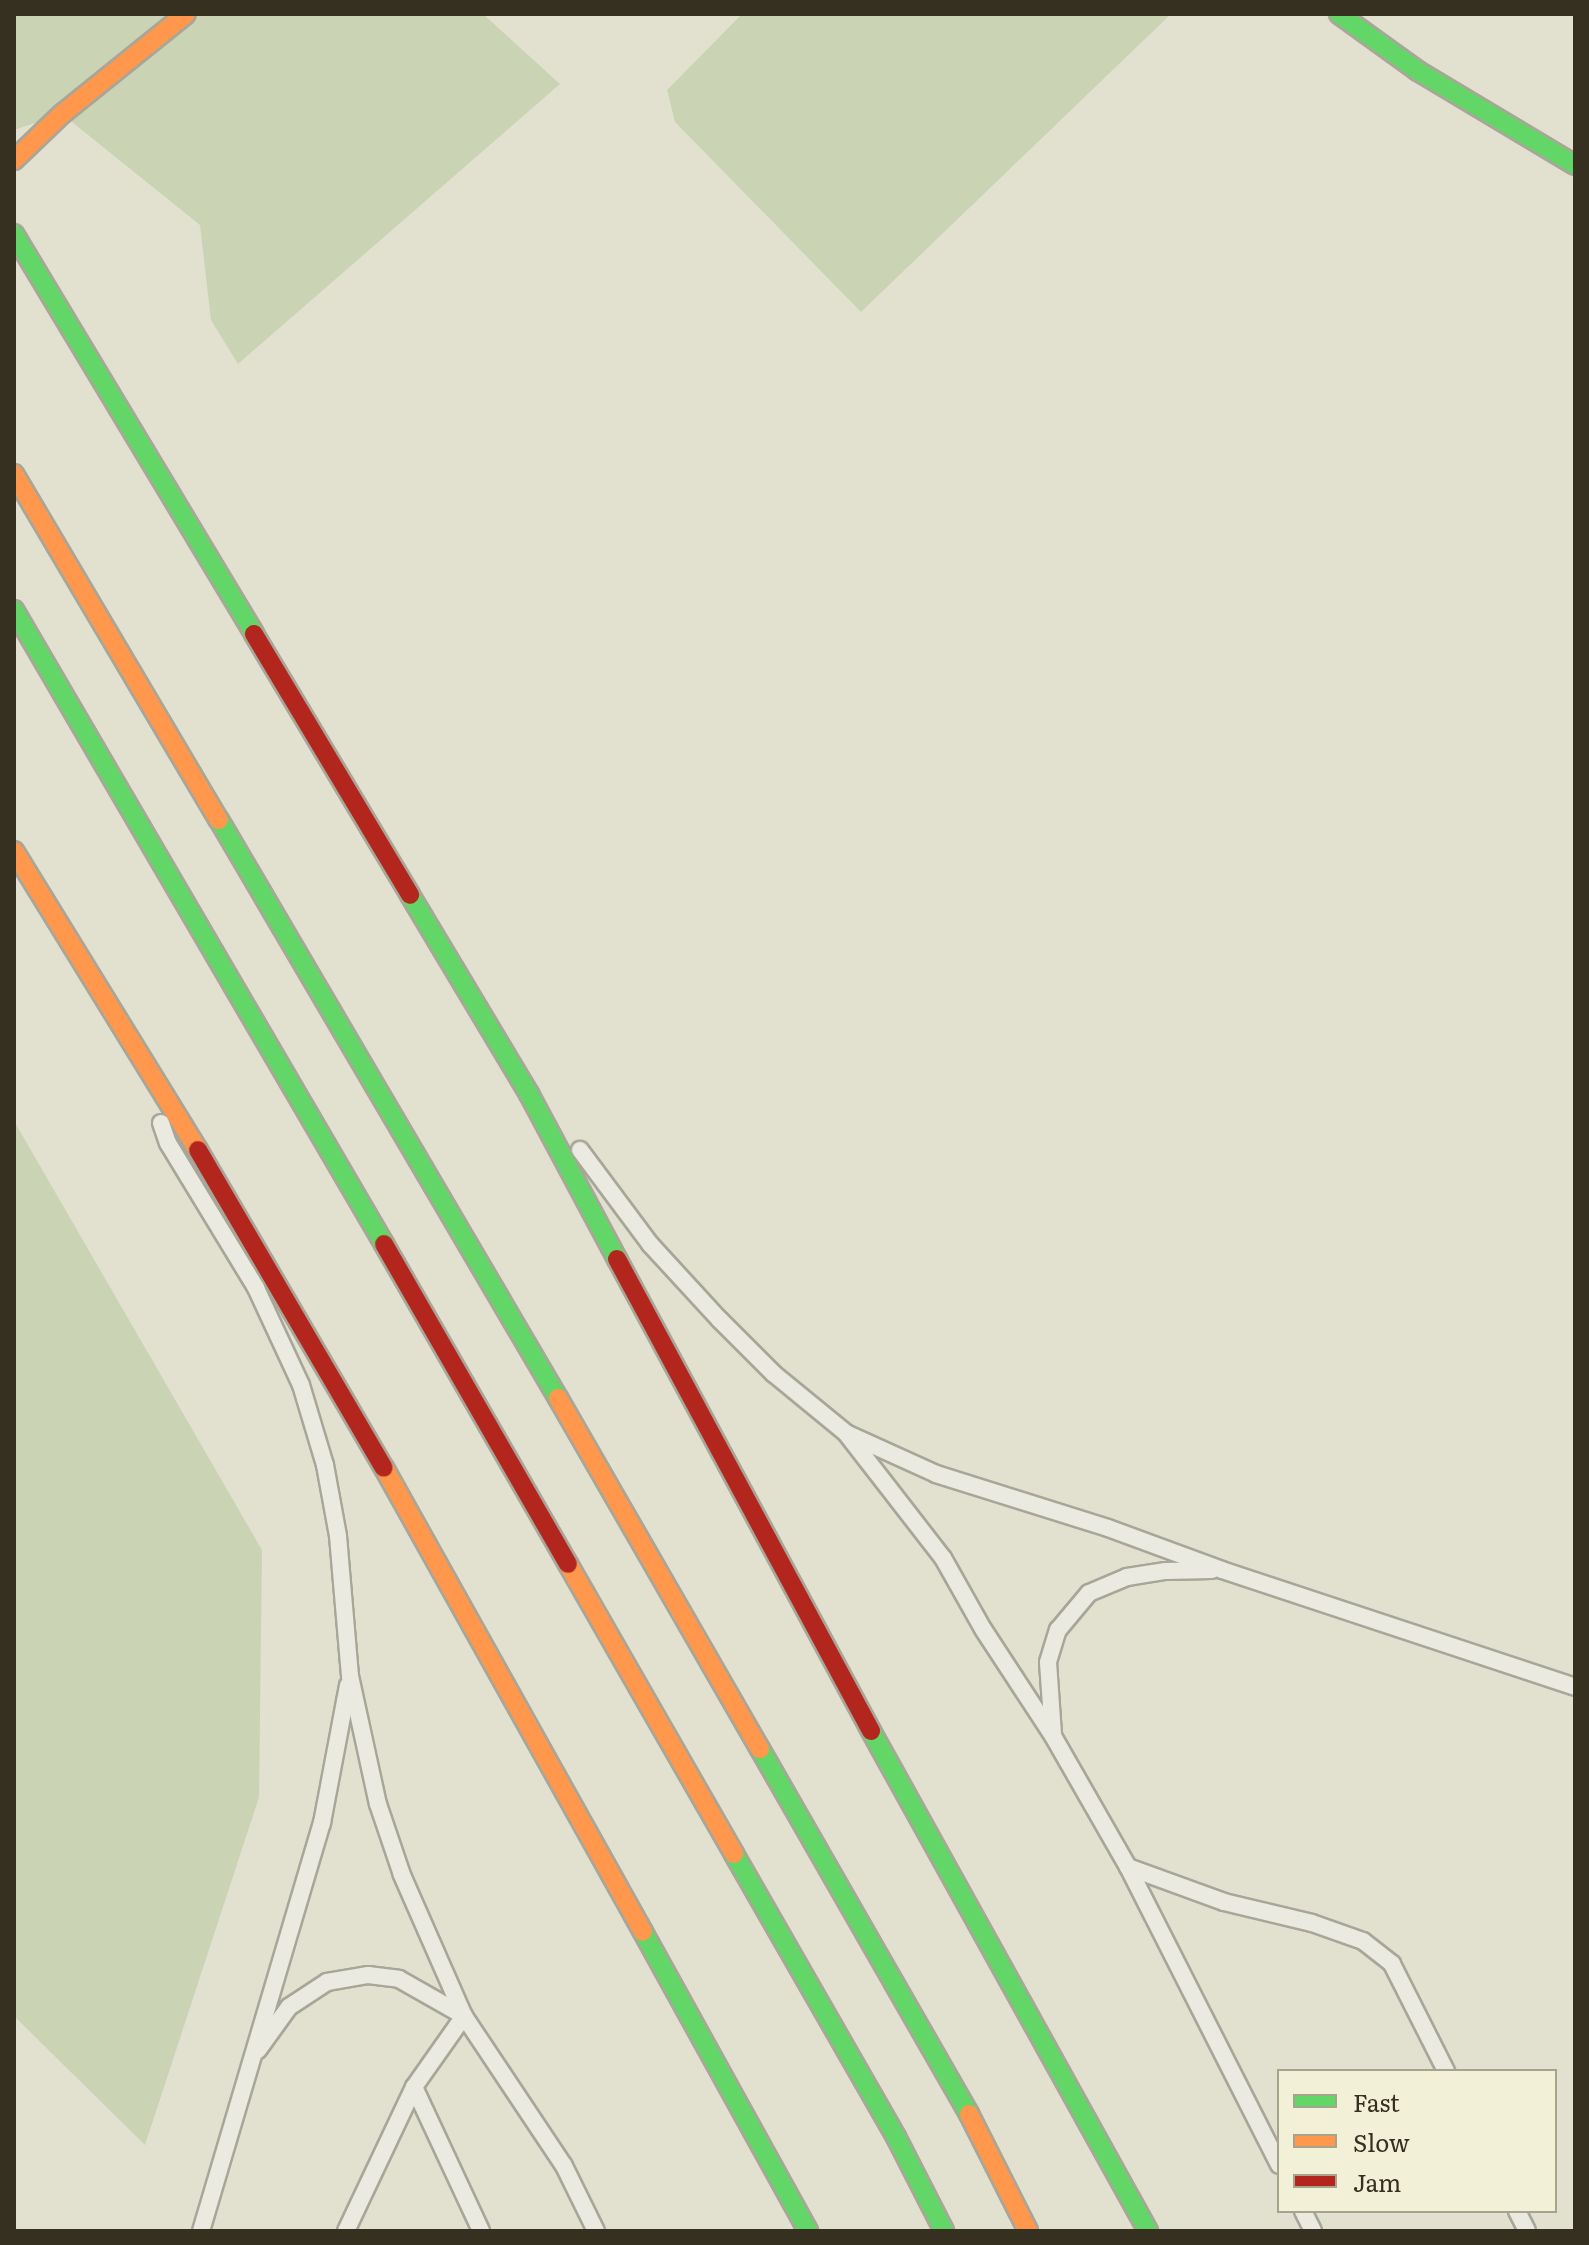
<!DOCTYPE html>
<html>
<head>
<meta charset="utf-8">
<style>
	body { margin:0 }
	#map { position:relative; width:1589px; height:2245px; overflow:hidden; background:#e2e1d0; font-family:Literata,serif }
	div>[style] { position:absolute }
	.green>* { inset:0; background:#cad3b4 }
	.roads { filter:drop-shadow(2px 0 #a8a698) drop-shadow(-2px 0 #a8a698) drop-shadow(0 2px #a8a698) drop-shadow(0 -2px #a8a698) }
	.lane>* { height:16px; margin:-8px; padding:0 8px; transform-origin:8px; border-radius:8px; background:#ebeae0 }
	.fast>* { height:18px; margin:-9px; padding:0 9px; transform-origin:9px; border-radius:9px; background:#63d668 }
	.slow>* { height:18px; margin:-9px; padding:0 9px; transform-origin:9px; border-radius:9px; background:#ff974d }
	.jam>* { height:18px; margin:-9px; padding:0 9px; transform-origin:9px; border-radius:9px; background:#b3261e }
	span { translate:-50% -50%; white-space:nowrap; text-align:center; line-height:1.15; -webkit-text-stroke:8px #f2f1d7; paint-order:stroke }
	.frame { position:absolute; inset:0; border:16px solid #363021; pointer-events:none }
	.legend { position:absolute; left:1277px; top:2069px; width:280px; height:144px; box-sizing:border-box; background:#f2f1d7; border:2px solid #a7a48e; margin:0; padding:10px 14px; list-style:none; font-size:24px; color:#363021 }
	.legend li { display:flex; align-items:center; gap:16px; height:40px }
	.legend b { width:40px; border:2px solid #a7a48e }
</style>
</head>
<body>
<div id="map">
	<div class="green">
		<i style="clip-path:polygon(14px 14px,483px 14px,560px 84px,238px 364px,211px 320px,200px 225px,62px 114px,14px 130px)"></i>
		<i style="clip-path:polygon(742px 14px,1171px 14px,861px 312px,675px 122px,667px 90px)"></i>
		<i style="clip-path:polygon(14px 1121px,262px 1550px,259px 1797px,145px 2145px,14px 2016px)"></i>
	</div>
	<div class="roads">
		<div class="lane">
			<i style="left:161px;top:1123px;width:21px;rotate:71deg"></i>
			<i style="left:168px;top:1143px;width:170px;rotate:58.7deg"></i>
			<i style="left:256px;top:1288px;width:107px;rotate:65.1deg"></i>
			<i style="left:301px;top:1385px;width:84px;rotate:73.3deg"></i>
			<i style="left:325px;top:1465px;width:72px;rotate:79.6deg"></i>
			<i style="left:338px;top:1536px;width:141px;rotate:85.1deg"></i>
			<i style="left:350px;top:1676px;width:131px;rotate:77.7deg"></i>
			<i style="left:378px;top:1804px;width:75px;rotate:71.3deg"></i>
			<i style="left:402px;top:1875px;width:154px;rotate:66.3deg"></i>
			<i style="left:464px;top:2016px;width:180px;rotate:56.3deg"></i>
			<i style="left:564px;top:2166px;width:72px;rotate:63.8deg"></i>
			<i style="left:580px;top:1150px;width:117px;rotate:53.3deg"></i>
			<i style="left:650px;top:1244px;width:103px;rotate:47.4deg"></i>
			<i style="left:720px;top:1320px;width:76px;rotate:45deg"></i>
			<i style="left:774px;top:1374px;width:93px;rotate:39.3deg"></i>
			<i style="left:846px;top:1433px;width:158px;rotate:52.2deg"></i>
			<i style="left:943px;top:1558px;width:81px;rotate:60.6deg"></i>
			<i style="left:983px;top:1629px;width:128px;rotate:56.8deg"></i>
			<i style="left:1053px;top:1736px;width:151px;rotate:60.2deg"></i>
			<i style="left:1128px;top:1867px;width:334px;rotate:63.1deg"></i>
			<i style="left:848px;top:1434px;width:97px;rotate:24.4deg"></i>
			<i style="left:936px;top:1474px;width:180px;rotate:17.4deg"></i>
			<i style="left:1108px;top:1528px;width:121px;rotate:20.2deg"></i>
			<i style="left:1222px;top:1570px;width:372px;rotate:18.3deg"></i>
			<i style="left:1053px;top:1734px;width:72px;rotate:-94deg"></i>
			<i style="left:1048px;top:1662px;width:34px;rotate:-73deg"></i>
			<i style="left:1058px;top:1630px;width:48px;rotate:-50deg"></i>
			<i style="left:1089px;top:1593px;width:41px;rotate:-22.8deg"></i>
			<i style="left:1127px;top:1577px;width:39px;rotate:-9deg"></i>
			<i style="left:1166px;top:1571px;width:46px;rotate:-1.2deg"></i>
			<i style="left:1128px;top:1867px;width:102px;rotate:20deg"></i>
			<i style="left:1224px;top:1902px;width:90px;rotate:13.4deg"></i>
			<i style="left:1312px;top:1923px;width:54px;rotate:19.4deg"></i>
			<i style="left:1363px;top:1941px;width:37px;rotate:38deg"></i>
			<i style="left:1392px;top:1964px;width:120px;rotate:63.2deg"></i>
			<i style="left:258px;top:2050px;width:53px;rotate:-54.2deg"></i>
			<i style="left:289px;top:2007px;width:45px;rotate:-33.3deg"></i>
			<i style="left:327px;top:1982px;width:42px;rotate:-9.7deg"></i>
			<i style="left:368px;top:1975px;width:31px;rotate:7deg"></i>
			<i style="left:399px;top:1979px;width:75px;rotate:29.6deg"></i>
			<i style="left:414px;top:2087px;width:159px;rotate:65deg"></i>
			<i style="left:1303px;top:2211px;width:22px;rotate:63deg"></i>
			<i style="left:1517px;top:2211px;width:22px;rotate:63deg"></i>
			<i style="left:201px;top:2231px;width:426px;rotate:-73.5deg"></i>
			<i style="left:322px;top:1823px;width:140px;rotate:-79.3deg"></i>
			<i style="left:346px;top:2231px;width:159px;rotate:-64.7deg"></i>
			<i style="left:414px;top:2087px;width:87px;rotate:-54.8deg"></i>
		</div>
		<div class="fast">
			<i style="left:1339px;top:14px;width:97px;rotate:35.8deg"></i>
			<i style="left:1418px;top:71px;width:183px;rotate:30.9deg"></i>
			<i style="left:14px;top:234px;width:466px;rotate:59deg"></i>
			<i style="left:14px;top:610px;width:734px;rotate:59.73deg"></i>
			<i style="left:219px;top:820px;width:670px;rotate:59.61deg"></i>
			<i style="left:410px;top:895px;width:232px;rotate:59.1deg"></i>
			<i style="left:529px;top:1094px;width:187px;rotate:61.9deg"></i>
			<i style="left:871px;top:1731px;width:572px;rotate:61.01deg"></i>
			<i style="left:760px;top:1749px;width:421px;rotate:60.2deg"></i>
			<i style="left:734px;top:1854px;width:326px;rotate:60.2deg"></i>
			<i style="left:896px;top:2137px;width:106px;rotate:62.9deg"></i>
			<i style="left:643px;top:1932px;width:342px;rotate:61.1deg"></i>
		</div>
		<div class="slow">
			<i style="left:14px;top:160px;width:66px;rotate:-43.8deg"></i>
			<i style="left:62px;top:114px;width:159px;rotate:-38.9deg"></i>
			<i style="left:14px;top:474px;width:402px;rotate:59.4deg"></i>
			<i style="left:14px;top:851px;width:351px;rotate:58.4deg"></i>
			<i style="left:558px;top:1398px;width:405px;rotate:60.1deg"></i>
			<i style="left:384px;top:1468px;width:531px;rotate:60.83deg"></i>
			<i style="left:568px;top:1564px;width:334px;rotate:60.2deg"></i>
			<i style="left:969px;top:2114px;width:131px;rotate:63.2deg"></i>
		</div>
		<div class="jam">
			<i style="left:254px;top:634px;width:304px;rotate:59.1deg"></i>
			<i style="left:198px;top:1150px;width:368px;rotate:59.7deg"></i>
			<i style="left:384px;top:1244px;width:369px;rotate:60.1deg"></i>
			<i style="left:617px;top:1259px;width:536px;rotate:61.71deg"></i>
		</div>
	</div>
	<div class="frame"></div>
	<ul class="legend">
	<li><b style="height:10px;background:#63d668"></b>Fast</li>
	<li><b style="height:10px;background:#ff974d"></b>Slow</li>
	<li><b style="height:10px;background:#b3261e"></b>Jam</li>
	</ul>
</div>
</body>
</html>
